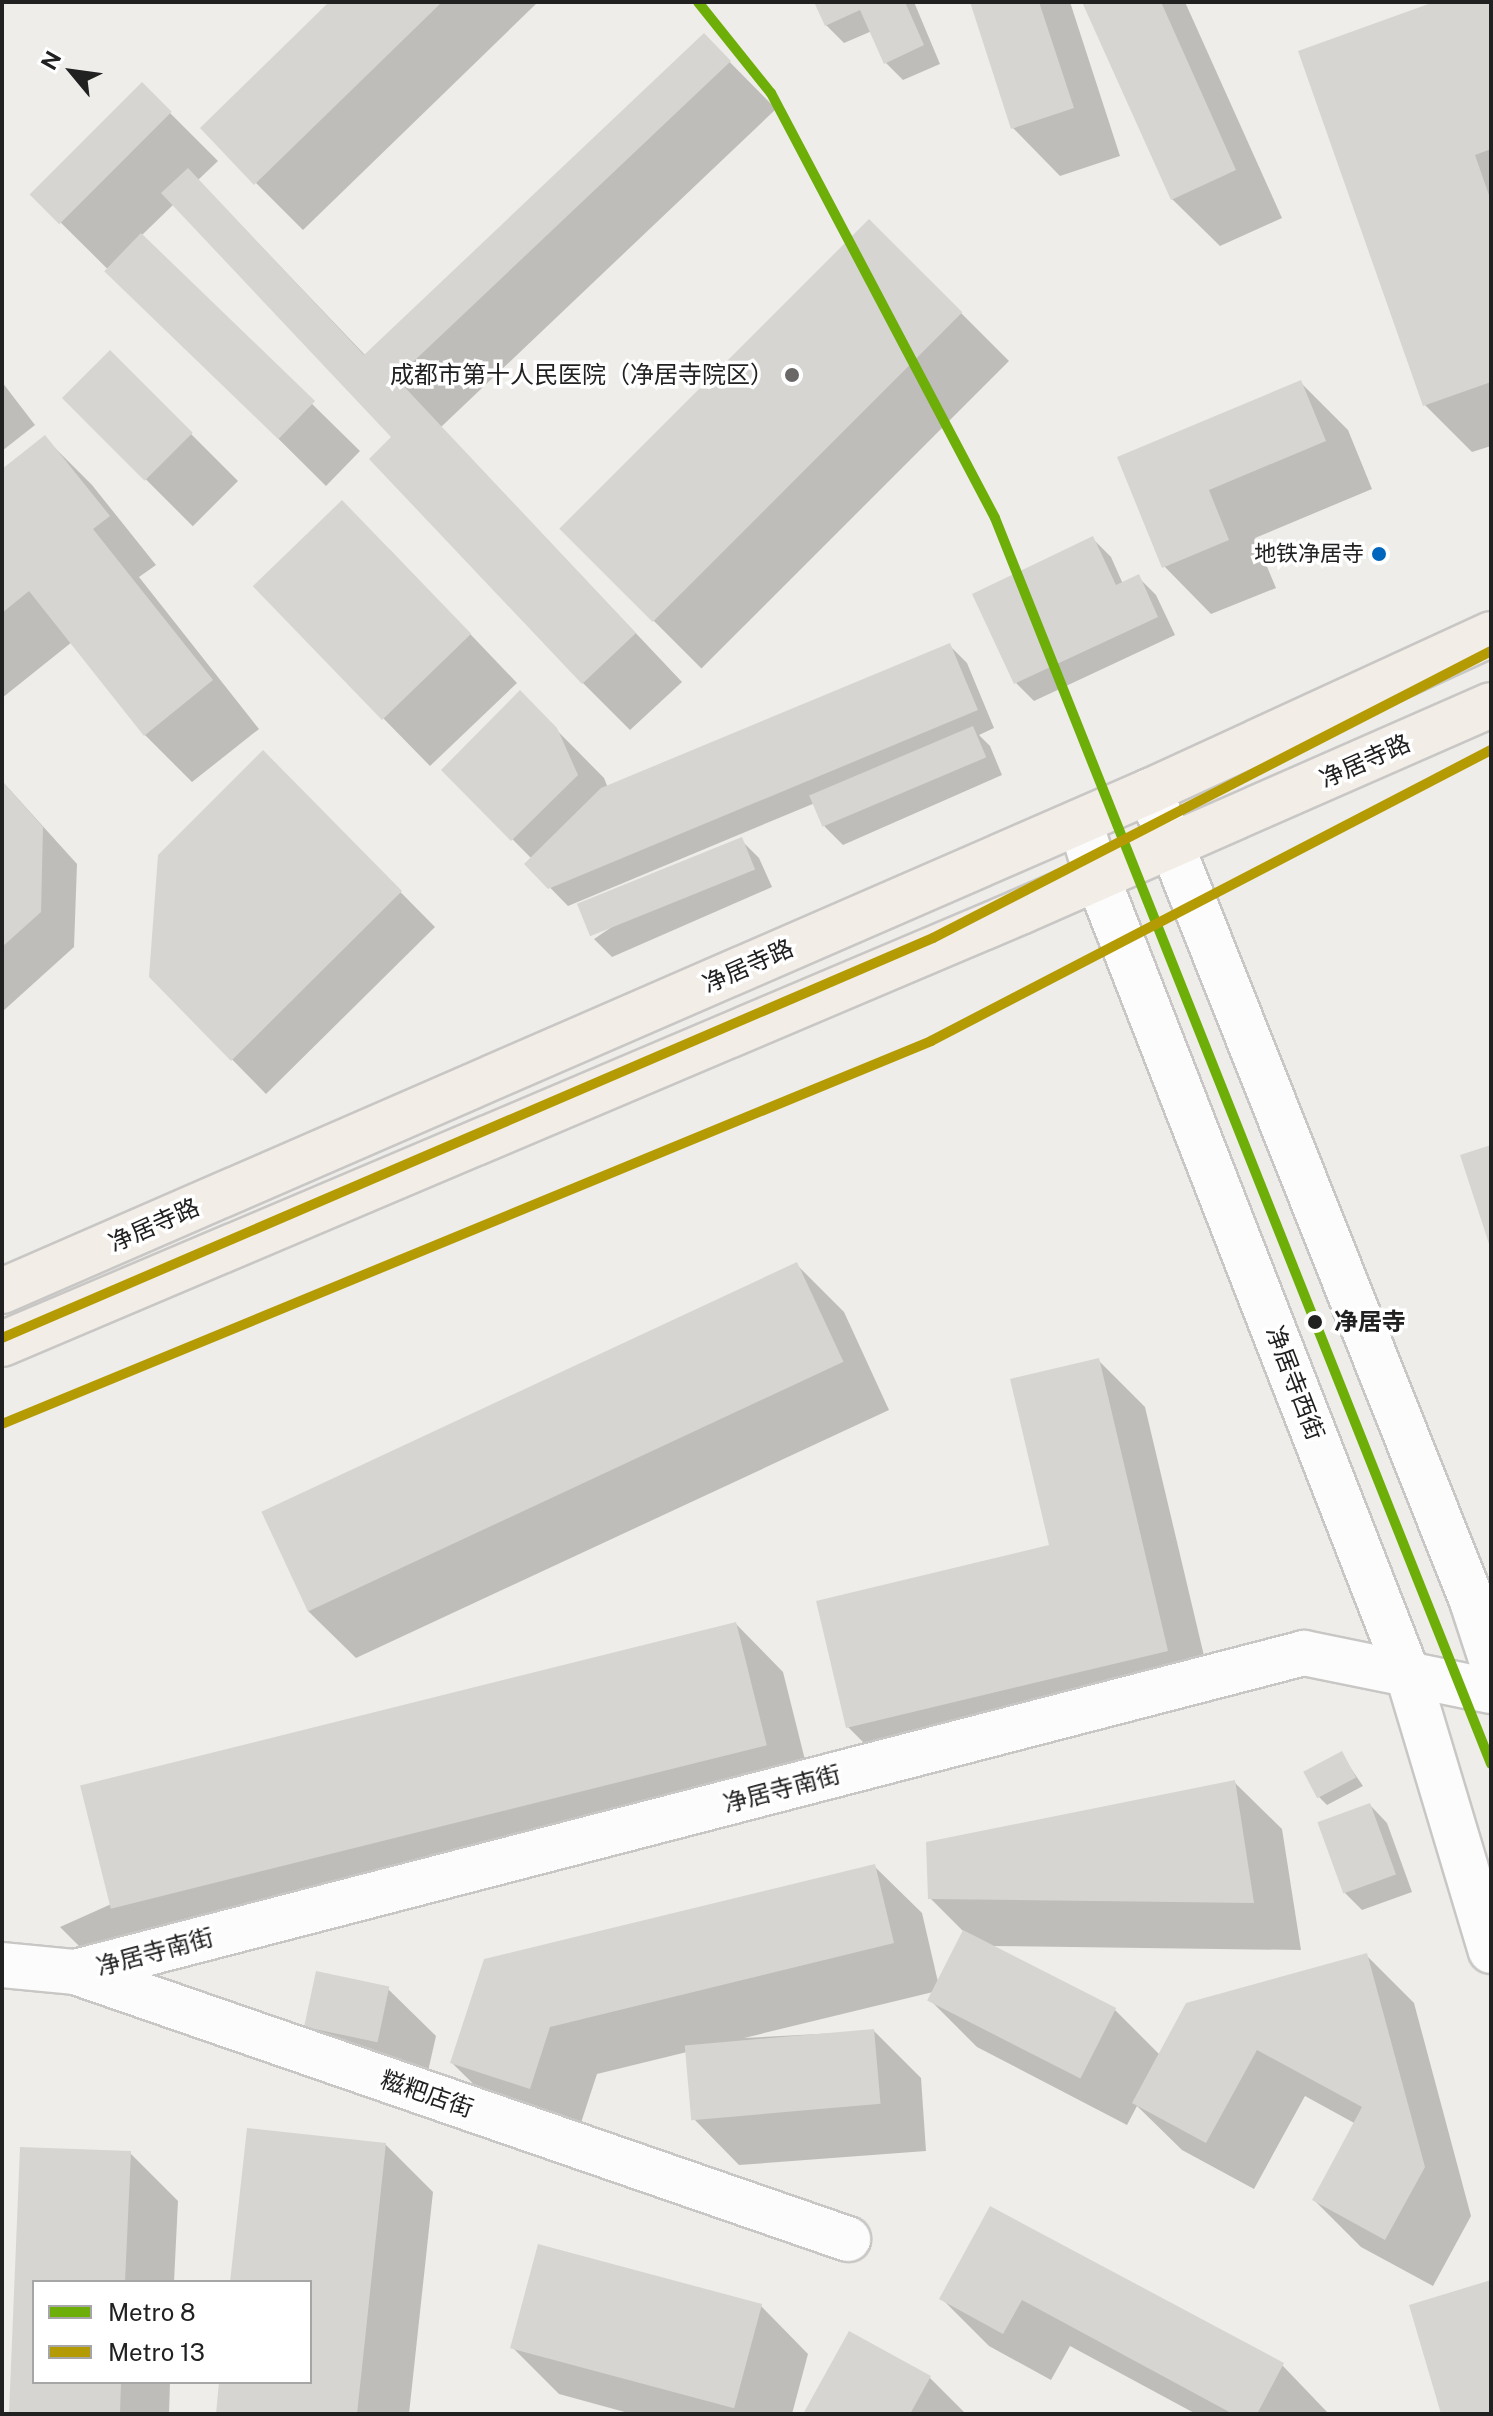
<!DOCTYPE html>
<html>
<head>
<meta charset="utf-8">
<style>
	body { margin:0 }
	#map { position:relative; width:1493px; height:2416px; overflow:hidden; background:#efede9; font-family:"Public Sans","Noto Sans SC",sans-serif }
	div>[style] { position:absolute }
	.shadow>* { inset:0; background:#0003; transform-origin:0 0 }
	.building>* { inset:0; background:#d7d5d2; transform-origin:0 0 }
	.roads { filter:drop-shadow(2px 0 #c8c7c5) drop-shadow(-2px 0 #c8c7c5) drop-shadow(0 2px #c8c7c5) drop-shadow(0 -2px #c8c7c5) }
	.street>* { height:44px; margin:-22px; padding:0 22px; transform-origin:22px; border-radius:22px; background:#fdfcfc }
	.primary>* { height:44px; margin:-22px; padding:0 22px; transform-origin:22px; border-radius:22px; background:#f2ede6 }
	.metro-1>* { height:10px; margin:-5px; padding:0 5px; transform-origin:5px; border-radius:5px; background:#6eae08 }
	.metro-2>* { height:10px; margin:-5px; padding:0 5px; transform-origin:5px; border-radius:5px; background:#b59b03 }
	.dots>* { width:22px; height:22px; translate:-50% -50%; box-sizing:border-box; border:4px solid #fff; border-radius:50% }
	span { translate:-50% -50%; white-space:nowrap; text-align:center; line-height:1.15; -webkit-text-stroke:7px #fff; paint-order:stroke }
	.bus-label { font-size:22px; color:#212121 }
	.right { translate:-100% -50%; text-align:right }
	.poi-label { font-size:24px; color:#212121 }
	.street-label { font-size:24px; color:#212121 }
	.stop-label { font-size:24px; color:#212121; font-weight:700 }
	.left { translate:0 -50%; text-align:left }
	.frame { position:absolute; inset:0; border:4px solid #212121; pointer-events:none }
	.legend { position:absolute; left:32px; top:2280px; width:280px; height:104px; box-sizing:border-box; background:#fff; border:2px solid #a6a6a6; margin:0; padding:10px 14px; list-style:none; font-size:24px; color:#212121 }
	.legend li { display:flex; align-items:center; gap:16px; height:40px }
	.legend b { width:40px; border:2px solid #a6a6a6 }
	.north { position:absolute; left:32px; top:32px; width:80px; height:80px; -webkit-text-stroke:6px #fff; paint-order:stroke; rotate:299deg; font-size:22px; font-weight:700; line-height:32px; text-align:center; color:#212121 }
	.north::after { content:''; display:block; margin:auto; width:28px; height:36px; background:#212121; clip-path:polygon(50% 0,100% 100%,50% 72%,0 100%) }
</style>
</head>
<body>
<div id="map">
	<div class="shadow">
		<i style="clip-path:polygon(332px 2px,538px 2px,303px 230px,256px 183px)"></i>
		<i style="clip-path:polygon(816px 2px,914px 2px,940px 64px,903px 80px,885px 62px,872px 31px,844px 43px,826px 25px)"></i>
		<i style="clip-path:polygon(972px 2px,1070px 2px,1120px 156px,1060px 176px,1013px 128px)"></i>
		<i style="clip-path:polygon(1084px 2px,1185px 2px,1282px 218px,1220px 246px,1172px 199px)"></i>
		<i style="clip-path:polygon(1440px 2px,1491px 2px,1491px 446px,1472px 452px,1425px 405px)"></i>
		<i style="clip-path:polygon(704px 36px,776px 109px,441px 427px,682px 682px,630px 730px,583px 683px,394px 438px,174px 204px,141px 236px,360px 451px,326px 486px,32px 194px,142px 85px,218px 161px,198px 180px,366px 356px)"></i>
		<i style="left:869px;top:221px;width:198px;height:435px;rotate:45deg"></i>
		<i style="left:110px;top:353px;width:181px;height:64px;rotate:45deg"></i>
		<i style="clip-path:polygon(2px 382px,35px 425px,2px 451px)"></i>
		<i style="clip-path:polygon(1300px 382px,1348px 430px,1372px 489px,1255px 538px,1276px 588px,1211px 614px,1164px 566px,1119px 458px)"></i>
		<i style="clip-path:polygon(45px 438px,92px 485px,156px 565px,139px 577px,259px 729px,192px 782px,145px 735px,72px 642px,2px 698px,2px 472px)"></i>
		<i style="clip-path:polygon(1093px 539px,1111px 557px,1123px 584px,1138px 577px,1156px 595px,1175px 635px,1034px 701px,1016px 683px,975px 594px)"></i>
		<i style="clip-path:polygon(390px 550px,517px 683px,430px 766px,383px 718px)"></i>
		<i style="clip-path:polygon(949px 645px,967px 663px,994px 728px,979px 735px,990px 746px,1002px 775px,843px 845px,825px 827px,815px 803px,568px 906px,527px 864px,532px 859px,444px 770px,520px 693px,604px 778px,608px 788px)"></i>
		<i style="clip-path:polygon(263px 753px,435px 927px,266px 1094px,151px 977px)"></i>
		<i style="clip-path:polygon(2px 781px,77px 864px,74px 947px,2px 1012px)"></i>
		<i style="clip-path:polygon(741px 840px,759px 858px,772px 887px,612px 957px,594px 939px)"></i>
		<i style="clip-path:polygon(796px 1264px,844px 1312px,889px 1410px,356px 1658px,308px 1611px)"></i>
		<i style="clip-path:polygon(1098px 1360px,1145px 1407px,1214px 1698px,895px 1774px,848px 1727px,1051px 1547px)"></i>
		<i style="clip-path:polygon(736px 1624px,783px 1672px,813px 1792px,107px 1974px,60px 1927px)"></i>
		<i style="clip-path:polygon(1341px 1754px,1363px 1786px,1327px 1805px,1318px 1796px)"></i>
		<i style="clip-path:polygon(1234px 1782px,1282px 1829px,1301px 1950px,990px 1946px,1115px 2010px,1160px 2055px,1367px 1956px,1414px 2003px,1471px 2216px,1433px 2286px,1361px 2247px,1314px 2200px,1356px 2124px,1305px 2096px,1254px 2189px,1182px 2150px,1137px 2106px,1127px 2125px,977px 2047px,929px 1999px,933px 1992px,744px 2038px,874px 2031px,921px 2078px,926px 2151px,739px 2165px,692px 2117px,687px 2052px,597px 2074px,577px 2135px,500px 2110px,452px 2063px,874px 1866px,922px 1913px,938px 1982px,964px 1932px,930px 1898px)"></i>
		<i style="clip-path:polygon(1370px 1805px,1387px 1823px,1412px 1892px,1362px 1910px,1344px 1892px)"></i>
		<i style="clip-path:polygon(388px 1989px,436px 2036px,424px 2089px,353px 2072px,306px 2025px)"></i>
		<i style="clip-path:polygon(385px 2144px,433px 2192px,409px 2414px,218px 2414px,221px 2382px,310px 2382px,310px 2282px,232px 2282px)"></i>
		<i style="clip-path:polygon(22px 2149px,130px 2153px,178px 2201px,174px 2282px,34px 2282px,34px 2382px,170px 2382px,169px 2414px,11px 2414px)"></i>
		<i style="clip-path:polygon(991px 2208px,1282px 2365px,1329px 2414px,1196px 2414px,1070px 2346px,1051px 2380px,989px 2346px,942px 2299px)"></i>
		<i style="clip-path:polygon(761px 2306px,808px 2354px,792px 2414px,632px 2414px,559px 2394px,512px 2347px)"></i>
		<i style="clip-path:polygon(850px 2334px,930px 2378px,966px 2414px,805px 2414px)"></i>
	</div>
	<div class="building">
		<i style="clip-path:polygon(329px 2px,442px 2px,254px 185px,200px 128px)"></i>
		<i style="clip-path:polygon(814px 2px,905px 2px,924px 45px,884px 64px,860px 10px,825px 26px)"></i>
		<i style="clip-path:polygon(970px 2px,1039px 2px,1074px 108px,1011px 129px)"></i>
		<i style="clip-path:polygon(1082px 2px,1161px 2px,1236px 170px,1171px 200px)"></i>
		<i style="clip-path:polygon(1434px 2px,1491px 2px,1491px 149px,1475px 155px,1491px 201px,1491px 382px,1423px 406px,1298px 51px)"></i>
		<i style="clip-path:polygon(704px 33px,731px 61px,396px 378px,636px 633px,582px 684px,369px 459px,391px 437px,161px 193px,188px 168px,364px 355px)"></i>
		<i style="left:142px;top:82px;width:42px;height:159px;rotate:45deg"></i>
		<i style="left:869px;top:219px;width:132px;height:438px;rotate:45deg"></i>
		<i style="left:141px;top:233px;width:242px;height:53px;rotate:44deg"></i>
		<i style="left:110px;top:350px;width:117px;height:68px;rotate:45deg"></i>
		<i style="clip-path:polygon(1301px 380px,1326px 441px,1209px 490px,1229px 540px,1162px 568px,1117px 457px)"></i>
		<i style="clip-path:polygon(45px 435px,110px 516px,93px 529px,213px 680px,144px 736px,29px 591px,2px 613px,2px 469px)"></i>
		<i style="left:342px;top:500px;width:186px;height:124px;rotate:46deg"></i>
		<i style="clip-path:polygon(1093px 536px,1116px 585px,1139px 574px,1158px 617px,1014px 684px,972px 594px)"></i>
		<i style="clip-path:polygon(950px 643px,978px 710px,548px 889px,524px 864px,601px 788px)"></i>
		<i style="clip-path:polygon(520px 690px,557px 728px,578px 775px,511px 841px,441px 770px)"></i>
		<i style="left:973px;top:726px;width:34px;height:178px;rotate:67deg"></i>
		<i style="clip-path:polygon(263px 750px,402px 891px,231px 1061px,149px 977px,158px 855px)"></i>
		<i style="clip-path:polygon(2px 781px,43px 827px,41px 912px,2px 947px)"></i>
		<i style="left:742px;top:837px;width:35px;height:178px;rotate:68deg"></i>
		<i style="clip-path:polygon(1491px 1145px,1491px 1247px,1490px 1247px,1460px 1155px)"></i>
		<i style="left:797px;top:1262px;width:110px;height:591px;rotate:65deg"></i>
		<i style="clip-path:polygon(1099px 1358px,1168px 1651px,846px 1728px,816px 1601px,1049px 1545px,1010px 1379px)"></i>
		<i style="left:736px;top:1622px;width:127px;height:676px;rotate:76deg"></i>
		<i style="left:1342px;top:1751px;width:30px;height:44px;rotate:62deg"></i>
		<i style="clip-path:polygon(1235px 1780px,1254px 1903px,928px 1899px,926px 1842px)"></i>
		<i style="left:1370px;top:1803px;width:76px;height:56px;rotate:70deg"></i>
		<i style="clip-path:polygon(875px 1864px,894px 1943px,550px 2027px,530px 2089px,450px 2063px,484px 1959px)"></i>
		<i style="left:963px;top:1930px;width:172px;height:79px;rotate:27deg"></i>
		<i style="clip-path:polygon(1367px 1953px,1425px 2167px,1385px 2240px,1312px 2200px,1362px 2107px,1257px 2050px,1206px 2143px,1132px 2103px,1186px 2003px)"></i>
		<i style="left:316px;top:1971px;width:75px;height:57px;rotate:12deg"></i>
		<i style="left:874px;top:2029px;width:75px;height:190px;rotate:85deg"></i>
		<i style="clip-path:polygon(247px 2128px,386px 2143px,357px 2414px,216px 2414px,219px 2382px,310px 2382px,310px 2282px,230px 2282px)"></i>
		<i style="clip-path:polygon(20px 2147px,131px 2151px,125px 2282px,34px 2282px,34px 2382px,121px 2382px,120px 2414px,9px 2414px)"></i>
		<i style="clip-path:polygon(990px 2206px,1284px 2363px,1257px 2414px,1233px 2414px,1022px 2300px,1003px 2334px,939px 2299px)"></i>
		<i style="left:538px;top:2244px;width:232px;height:108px;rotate:15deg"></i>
		<i style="clip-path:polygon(1491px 2280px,1491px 2414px,1441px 2414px,1409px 2305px)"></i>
		<i style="clip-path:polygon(849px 2331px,931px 2376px,910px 2414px,803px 2414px)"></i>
	</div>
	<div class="roads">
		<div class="street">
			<i style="left:1150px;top:791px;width:872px;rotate:68.32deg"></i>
			<i style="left:1472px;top:1601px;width:61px;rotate:71.9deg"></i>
			<i style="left:1080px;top:822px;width:60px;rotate:72.5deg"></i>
			<i style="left:1098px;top:879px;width:854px;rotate:68.72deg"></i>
			<i style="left:1408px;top:1675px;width:288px;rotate:73.3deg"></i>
			<i style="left:2px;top:1965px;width:73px;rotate:5.5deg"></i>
			<i style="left:75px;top:1972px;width:818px;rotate:19.06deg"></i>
			<i style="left:75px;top:1972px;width:1270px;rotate:-14.55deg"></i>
			<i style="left:1304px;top:1653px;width:191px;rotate:11.5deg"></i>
		</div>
		<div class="primary">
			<i style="left:2px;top:1291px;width:1252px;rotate:-23.54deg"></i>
			<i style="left:1150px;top:791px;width:375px;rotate:-24.7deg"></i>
			<i style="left:2px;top:1344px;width:1106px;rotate:-22.99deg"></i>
			<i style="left:1020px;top:912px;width:514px;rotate:-23.73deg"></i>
		</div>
	</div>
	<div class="metro-1">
		<i style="left:698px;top:2px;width:117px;rotate:51.3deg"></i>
		<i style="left:771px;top:93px;width:480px;rotate:62.2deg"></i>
		<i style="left:995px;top:518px;width:1341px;rotate:68.29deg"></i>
	</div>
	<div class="metro-2">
		<i style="left:2px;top:1338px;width:1013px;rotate:-23.25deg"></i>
		<i style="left:933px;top:938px;width:627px;rotate:-27.22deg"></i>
		<i style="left:2px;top:1424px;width:1005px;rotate:-22.4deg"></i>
		<i style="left:931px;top:1041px;width:631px;rotate:-27.46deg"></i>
	</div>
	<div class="dots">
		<i style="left:792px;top:375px;background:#696867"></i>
		<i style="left:1379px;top:554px;background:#0065bd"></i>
		<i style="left:1315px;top:1322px;background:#212121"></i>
	</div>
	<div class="bus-label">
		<span class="right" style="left:1364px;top:554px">地铁净居寺</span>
	</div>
	<div class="poi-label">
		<span class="right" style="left:774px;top:375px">成都市第十人民医院（净居寺院区）</span>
	</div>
	<div class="street-label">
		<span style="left:1365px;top:761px;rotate:-24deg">净居寺路</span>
		<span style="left:748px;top:966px;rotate:-24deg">净居寺路</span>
		<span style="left:154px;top:1225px;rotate:-24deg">净居寺路</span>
		<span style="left:1295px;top:1383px;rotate:69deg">净居寺西街</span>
		<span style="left:782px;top:1789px;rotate:-15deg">净居寺南街</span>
		<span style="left:155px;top:1952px;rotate:-15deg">净居寺南街</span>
		<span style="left:427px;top:2094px;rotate:19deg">糍粑店街</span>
	</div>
	<div class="stop-label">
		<span class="left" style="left:1334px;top:1322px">净居寺</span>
	</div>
	<div class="frame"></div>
	<ul class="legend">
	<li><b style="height:10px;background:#6eae08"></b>Metro 8</li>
	<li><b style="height:10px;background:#b59b03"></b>Metro 13</li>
	</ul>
	<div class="north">N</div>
</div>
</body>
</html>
